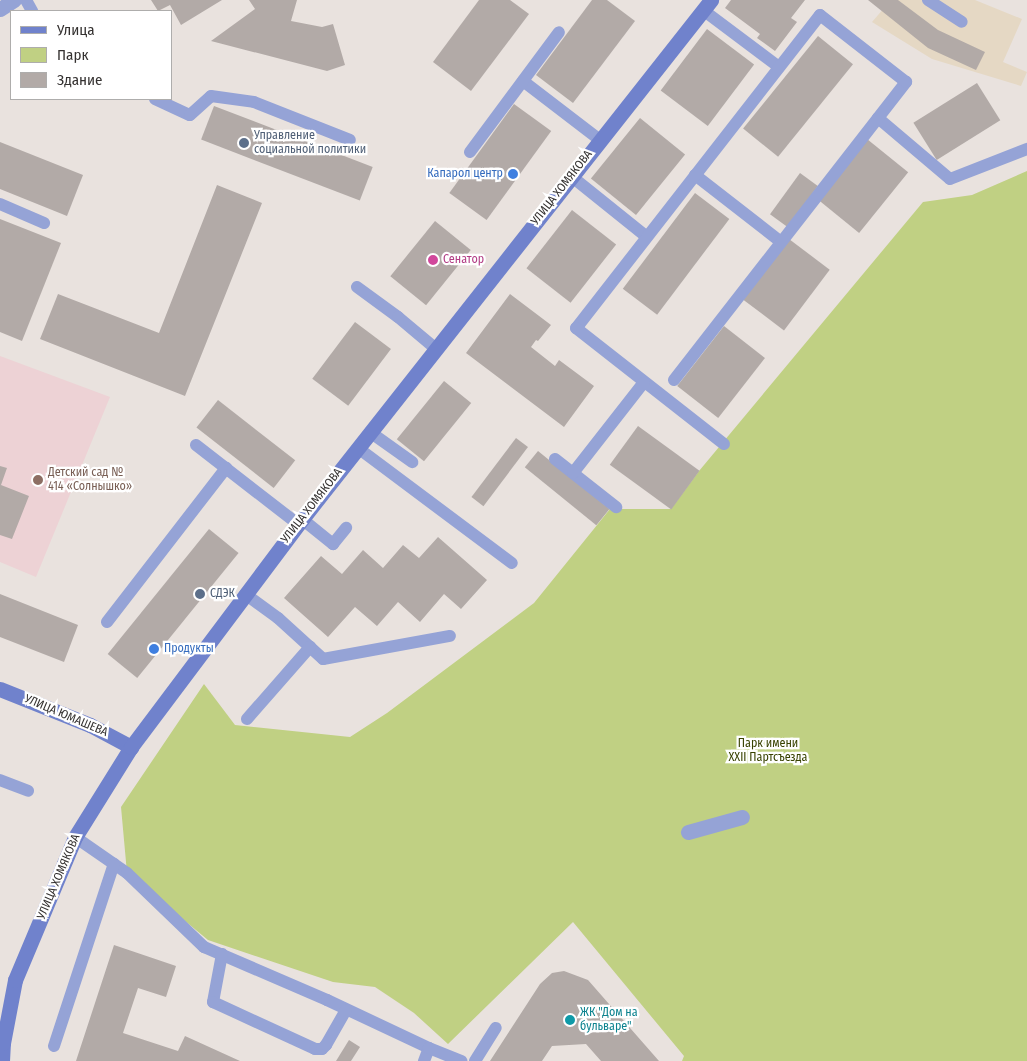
<!DOCTYPE html>
<html>
<head>
<meta charset="utf-8">
<style>
	body { margin:0 }
	#map { position:relative; width:1027px; height:1061px; overflow:hidden; background:#e9e2de; font-family:"Fira Sans Condensed",sans-serif }
	div>[style] { position:absolute }
	.industrial>* { inset:0; background:#e5d8c4 }
	.education>* { inset:0; background:#edd2d5 }
	.green>* { inset:0; background:#c0d083 }
	.building>* { inset:0; background:#b2aaa7; transform-origin:0 0 }
	.lane>* { height:12px; margin:-6px; padding:0 6px; transform-origin:6px; border-radius:6px; background:#95a3d6 }
	.street>* { height:15px; margin:-7.5px; padding:0 7.5px; transform-origin:7.5px; border-radius:7.5px; background:#95a3d6 }
	.secondary>* { height:15px; margin:-7.5px; padding:0 7.5px; transform-origin:7.5px; border-radius:7.5px; background:#7082cc }
	.dots>* { width:14px; height:14px; translate:-50% -50%; box-sizing:border-box; border:2px solid #fff; border-radius:50% }
	span { translate:-50% -50%; white-space:nowrap; text-align:center; line-height:1.15; -webkit-text-stroke:4.5px #fff; paint-order:stroke }
	.service-label { font-size:12px; color:#4e5e75 }
	.left { translate:0 -50%; text-align:left }
	.shop-label { font-size:12px; color:#366cbe }
	.right { translate:-100% -50%; text-align:right }
	.street-label { font-size:12px; color:#343130 }
	.hotel-label { font-size:12px; color:#b23c85 }
	.education-label { font-size:12px; color:#785e54 }
	.park-label { font-size:12px; color:#384201 }
	.culture-label { font-size:12px; color:#0d838f }
	.legend { position:absolute; left:10px; top:10px; width:162px; height:90px; box-sizing:border-box; background:#fff; border:1px solid #aeadac; margin:0; padding:6px 9px; list-style:none; font-size:15px; color:#343130 }
	.legend li { display:flex; align-items:center; gap:10px; height:25px }
	.legend b { width:25px; border:1px solid #aeadac }
</style>
</head>
<body>
<div id="map">
	<div class="industrial">
		<i style="clip-path:polygon(891px 0,975px 0,1022px 19px,1003px 62px,1027px 72px,1021px 86px,932px 59px,872px 22px)"></i>
	</div>
	<div class="education">
		<i style="clip-path:polygon(0 356px,110px 397px,36px 577px,0 562px)"></i>
	</div>
	<div class="green">
		<i style="clip-path:polygon(1027px 171px,1027px 1061px,682px 1061px,684px 1056px,573px 922px,448px 1044px,414px 1013px,375px 987px,333px 982px,208px 940px,127px 873px,121px 807px,204px 684px,235px 725px,350px 737px,387px 713px,534px 603px,610px 509px,671px 509px,699px 471px,923px 202px,972px 195px)"></i>
	</div>
	<div class="building">
		<i style="clip-path:polygon(151px 0,222px 0,181px 25px,170px 5px,158px 11px)"></i>
		<i style="clip-path:polygon(249px 0,297px 0,291px 21px,322px 27px,333px 24px,345px 65px,327px 71px,211px 41px,255px 9px)"></i>
		<i style="clip-path:polygon(479px 0,510px 0,529px 14px,471px 91px,433px 62px)"></i>
		<i style="clip-path:polygon(592px 0,607px 0,635px 21px,573px 103px,536px 75px)"></i>
		<i style="clip-path:polygon(731px 0,805px 0,791px 18px,797px 22px,775px 51px,757px 38px,760px 34px,725px 8px)"></i>
		<i style="clip-path:polygon(868px 0,898px 0,938px 30px,985px 52px,976px 70px,928px 48px)"></i>
		<i style="left:707px;top:29px;width:59px;height:77px;rotate:37deg"></i>
		<i style="left:818px;top:36px;width:45px;height:119px;rotate:39deg"></i>
		<i style="left:977px;top:83px;width:44px;height:75px;rotate:58deg"></i>
		<i style="left:514px;top:104px;width:46px;height:110px;rotate:36deg"></i>
		<i style="left:214px;top:106px;width:170px;height:36px;rotate:21deg"></i>
		<i style="left:640px;top:118px;width:58px;height:78px;rotate:39deg"></i>
		<i style="left:867px;top:139px;width:53px;height:78px;rotate:39deg"></i>
		<i style="clip-path:polygon(0 142px,83px 175px,67px 216px,0 189px)"></i>
		<i style="left:800px;top:173px;width:22px;height:51px;rotate:36deg"></i>
		<i style="clip-path:polygon(217px 185px,262px 203px,185px 396px,40px 339px,58px 294px,159px 333px)"></i>
		<i style="left:695px;top:193px;width:43px;height:120px;rotate:37deg"></i>
		<i style="left:572px;top:210px;width:56px;height:74px;rotate:38deg"></i>
		<i style="clip-path:polygon(0 219px,61px 243px,22px 341px,0 332px)"></i>
		<i style="left:435px;top:221px;width:46px;height:71px;rotate:39deg"></i>
		<i style="left:789px;top:239px;width:51px;height:76px;rotate:37deg"></i>
		<i style="clip-path:polygon(510px 294px,551px 325px,538px 341px,536px 340px,531px 347px,555px 366px,559px 360px,594px 386px,564px 427px,466px 353px)"></i>
		<i style="left:355px;top:322px;width:45px;height:71px;rotate:37deg"></i>
		<i style="left:724px;top:326px;width:52px;height:76px;rotate:38deg"></i>
		<i style="left:444px;top:381px;width:35px;height:75px;rotate:39deg"></i>
		<i style="left:218px;top:400px;width:98px;height:35px;rotate:38deg"></i>
		<i style="left:638px;top:426px;width:76px;height:48px;rotate:36deg"></i>
		<i style="left:516px;top:438px;width:15px;height:74px;rotate:37deg"></i>
		<i style="left:538px;top:451px;width:92px;height:21px;rotate:39deg"></i>
		<i style="clip-path:polygon(0 466px,7px 468px,1px 485px,29px 496px,12px 539px,0 535px)"></i>
		<i style="left:209px;top:529px;width:38px;height:161px;rotate:39deg"></i>
		<i style="clip-path:polygon(438px 537px,487px 580px,461px 609px,444px 594px,420px 622px,398px 602px,377px 626px,355px 607px,328px 637px,284px 598px,321px 556px,342px 574px,363px 550px,383px 568px,403px 545px,419px 558px)"></i>
		<i style="clip-path:polygon(0 594px,78px 625px,64px 662px,0 637px)"></i>
		<i style="clip-path:polygon(114px 945px,176px 966px,166px 997px,138px 988px,123px 1033px,178px 1051px,185px 1036px,240px 1061px,76px 1061px)"></i>
		<i style="clip-path:polygon(564px 971px,588px 980px,659px 1061px,601px 1061px,586px 1044px,552px 1046px,542px 1061px,490px 1061px,540px 984px,552px 973px)"></i>
		<i style="clip-path:polygon(349px 1040px,360px 1047px,351px 1061px,336px 1061px)"></i>
	</div>
	<div class="lane">
		<i style="left:26px;top:0;width:13px;rotate:61deg"></i>
		<i style="left:928px;top:0;width:40px;rotate:32.9deg"></i>
		<i style="left:703px;top:10px;width:95px;rotate:36.9deg"></i>
		<i style="left:523px;top:81px;width:97px;rotate:37.5deg"></i>
		<i style="left:155px;top:99px;width:38px;rotate:25deg"></i>
		<i style="left:190px;top:115px;width:28px;rotate:-42deg"></i>
		<i style="left:211px;top:96px;width:43px;rotate:7.9deg"></i>
		<i style="left:254px;top:102px;width:103px;rotate:21.6deg"></i>
		<i style="left:878px;top:118px;width:94px;rotate:40.3deg"></i>
		<i style="left:950px;top:179px;width:83px;rotate:-21.3deg"></i>
		<i style="left:470px;top:152px;width:149px;rotate:-53.4deg"></i>
		<i style="left:695px;top:175px;width:109px;rotate:37.9deg"></i>
		<i style="left:571px;top:176px;width:97px;rotate:38.8deg"></i>
		<i style="left:0;top:204px;width:48px;rotate:23.4deg"></i>
		<i style="left:357px;top:287px;width:51px;rotate:36.2deg"></i>
		<i style="left:398px;top:317px;width:48px;rotate:40deg"></i>
		<i style="left:674px;top:380px;width:378px;rotate:-52.1deg"></i>
		<i style="left:906px;top:82px;width:109px;rotate:-142.1deg"></i>
		<i style="left:820px;top:15px;width:397px;rotate:127.9deg"></i>
		<i style="left:576px;top:328px;width:188px;rotate:38.1deg"></i>
		<i style="left:370px;top:432px;width:52px;rotate:35.5deg"></i>
		<i style="left:196px;top:445px;width:129px;rotate:37.8deg"></i>
		<i style="left:358px;top:448px;width:192px;rotate:36.8deg"></i>
		<i style="left:555px;top:459px;width:78px;rotate:38.2deg"></i>
		<i style="left:573px;top:473px;width:115px;rotate:-52deg"></i>
		<i style="left:302px;top:519px;width:40px;rotate:39deg"></i>
		<i style="left:333px;top:544px;width:21px;rotate:-51deg"></i>
		<i style="left:245px;top:594px;width:41px;rotate:36deg"></i>
		<i style="left:278px;top:618px;width:61px;rotate:42.3deg"></i>
		<i style="left:323px;top:659px;width:129px;rotate:-10.3deg"></i>
		<i style="left:107px;top:622px;width:195px;rotate:-52.3deg"></i>
		<i style="left:247px;top:719px;width:96px;rotate:-48.8deg"></i>
		<i style="left:0;top:780px;width:30px;rotate:21deg"></i>
		<i style="left:75px;top:837px;width:63px;rotate:34.7deg"></i>
		<i style="left:127px;top:873px;width:107px;rotate:43.9deg"></i>
		<i style="left:204px;top:947px;width:134px;rotate:23.3deg"></i>
		<i style="left:327px;top:1000px;width:113px;rotate:25.2deg"></i>
		<i style="left:429px;top:1048px;width:14px;rotate:111deg"></i>
		<i style="left:222px;top:954px;width:49px;rotate:100.6deg"></i>
		<i style="left:213px;top:1002px;width:112px;rotate:24.7deg"></i>
		<i style="left:315px;top:1049px;width:7px"></i>
		<i style="left:322px;top:1049px;width:6px;rotate:-45deg"></i>
		<i style="left:326px;top:1045px;width:40px;rotate:-60.3deg"></i>
		<i style="left:54px;top:1046px;width:192px;rotate:-71.8deg"></i>
		<i style="left:429px;top:1048px;width:35px;rotate:22deg"></i>
		<i style="left:475px;top:1061px;width:39px;rotate:-58deg"></i>
	</div>
	<div class="street">
		<i style="left:0;top:9px;width:17px;rotate:-33deg"></i>
		<i style="left:688px;top:832px;width:56px;rotate:-15.5deg"></i>
	</div>
	<div class="secondary">
		<i style="left:0;top:689px;width:97px;rotate:21.8deg"></i>
		<i style="left:90px;top:725px;width:47px;rotate:28.2deg"></i>
		<i style="left:2px;top:1061px;width:18px;rotate:-87deg"></i>
		<i style="left:3px;top:1043px;width:64px;rotate:-79.2deg"></i>
		<i style="left:15px;top:980px;width:155px;rotate:-67.2deg"></i>
		<i style="left:75px;top:837px;width:106px;rotate:-58.1deg"></i>
		<i style="left:131px;top:747px;width:285px;rotate:-53.1deg"></i>
		<i style="left:302px;top:519px;width:661px;rotate:-51.76deg"></i>
	</div>
	<div class="dots">
		<i style="left:244px;top:143px;background:#5c6f8a"></i>
		<i style="left:513px;top:174px;background:#3f7fe0"></i>
		<i style="left:433px;top:260px;background:#d1479c"></i>
		<i style="left:38px;top:480px;background:#8d6e63"></i>
		<i style="left:200px;top:594px;background:#5c6f8a"></i>
		<i style="left:154px;top:649px;background:#3f7fe0"></i>
		<i style="left:570px;top:1020px;background:#0f9aa8"></i>
	</div>
	<div class="service-label">
		<span class="left" style="left:254px;top:143px">Управление<br>социальной политики</span>
		<span class="left" style="left:210px;top:594px">СДЭК</span>
	</div>
	<div class="shop-label">
		<span class="right" style="left:503px;top:174px">Капарол центр</span>
		<span class="left" style="left:164px;top:649px">Продукты</span>
	</div>
	<div class="street-label">
		<span style="left:562px;top:188px;rotate:-52deg">УЛИЦА ХОМЯКОВА</span>
		<span style="left:312px;top:506px;rotate:-52deg">УЛИЦА ХОМЯКОВА</span>
		<span style="left:66px;top:716px;rotate:23deg">УЛИЦА ЮМАШЕВА</span>
		<span style="left:59px;top:877px;rotate:-67deg">УЛИЦА ХОМЯКОВА</span>
	</div>
	<div class="hotel-label">
		<span class="left" style="left:443px;top:260px">Сенатор</span>
	</div>
	<div class="education-label">
		<span class="left" style="left:48px;top:480px">Детский сад №<br>414 «Солнышко»</span>
	</div>
	<div class="park-label">
		<span style="left:768px;top:751px">Парк имени<br>XXII Партсъезда</span>
	</div>
	<div class="culture-label">
		<span class="left" style="left:580px;top:1020px">ЖК "Дом на<br>бульваре"</span>
	</div>
	<ul class="legend">
	<li><b style="height:6px;background:#7082cc"></b>Улица</li>
	<li><b style="height:14px;background:#c0d083"></b>Парк</li>
	<li><b style="height:14px;background:#b2aaa7"></b>Здание</li>
	</ul>
</div>
</body>
</html>
